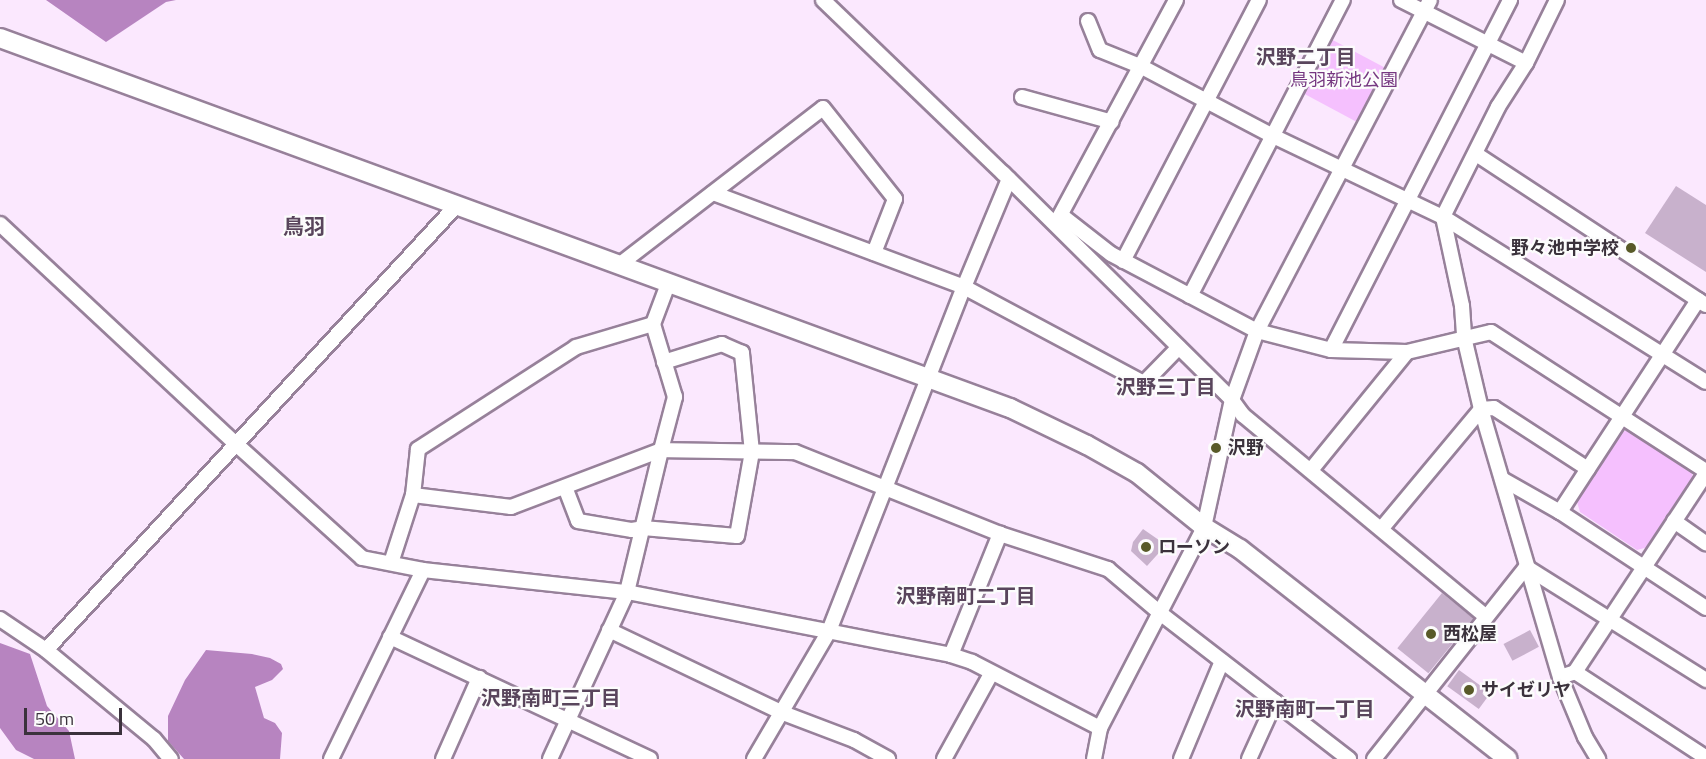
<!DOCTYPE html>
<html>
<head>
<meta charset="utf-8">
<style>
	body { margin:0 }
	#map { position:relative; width:1706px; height:759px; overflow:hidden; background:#fbe8fe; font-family:"Titillium Web","Noto Sans JP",sans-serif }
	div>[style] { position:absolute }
	.green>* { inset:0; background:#f5c0fe; transform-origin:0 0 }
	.water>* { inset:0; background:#b784c0 }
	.building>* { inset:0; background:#c8b1cc; transform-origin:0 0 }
	.roads { filter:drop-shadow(2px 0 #97819a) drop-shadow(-2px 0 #97819a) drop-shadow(0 2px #97819a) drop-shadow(0 -2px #97819a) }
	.street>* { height:14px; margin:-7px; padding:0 7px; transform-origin:7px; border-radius:7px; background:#fff }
	.secondary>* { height:18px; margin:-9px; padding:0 9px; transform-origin:9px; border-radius:9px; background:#fff }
	.dots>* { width:16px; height:16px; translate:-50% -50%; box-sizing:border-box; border:3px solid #fcfcfc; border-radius:50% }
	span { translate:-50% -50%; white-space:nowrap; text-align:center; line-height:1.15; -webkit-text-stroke:4.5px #fcfcfc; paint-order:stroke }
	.park-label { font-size:18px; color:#763881 }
	.poi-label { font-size:18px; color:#3b323c; font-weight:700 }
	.right { translate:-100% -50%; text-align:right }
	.left { translate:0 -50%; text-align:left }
	.neighbourhood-label { font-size:20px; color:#59455c; font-weight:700 }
	.quarter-label { font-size:21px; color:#59455c; font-weight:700 }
	.scale { position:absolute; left:24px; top:708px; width:98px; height:27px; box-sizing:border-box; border:3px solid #3b323c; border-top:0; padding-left:8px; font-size:18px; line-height:21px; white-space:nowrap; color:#3b323c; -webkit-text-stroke:4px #fcfcfc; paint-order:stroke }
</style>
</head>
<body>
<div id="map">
	<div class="green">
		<i style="left:1329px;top:38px;width:64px;height:61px;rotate:28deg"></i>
		<i style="clip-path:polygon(1632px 429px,1689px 464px,1693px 477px,1648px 547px,1637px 550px,1580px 512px,1577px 502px,1622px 432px)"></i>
	</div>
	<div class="water">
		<i style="clip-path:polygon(46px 0,176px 0,166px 2px,106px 42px)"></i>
		<i style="clip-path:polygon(0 643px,30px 654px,47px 706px,69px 731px,75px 759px,34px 759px,16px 750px,0 728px)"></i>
		<i style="clip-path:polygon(206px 650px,252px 654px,270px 658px,281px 664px,283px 669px,272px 680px,255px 687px,264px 718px,275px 723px,282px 733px,280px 759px,184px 759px,168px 741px,168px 716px,185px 680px)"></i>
	</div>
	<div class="building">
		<i style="clip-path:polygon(1676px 186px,1706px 205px,1706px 272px,1645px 233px)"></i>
		<i style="clip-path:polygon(1143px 529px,1166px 545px,1147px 566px,1131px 551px,1133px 542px)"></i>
		<i style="left:1442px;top:593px;width:40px;height:71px;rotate:39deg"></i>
		<i style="left:1530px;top:630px;width:19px;height:30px;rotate:62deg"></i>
		<i style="left:1459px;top:670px;width:39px;height:20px;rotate:36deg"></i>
	</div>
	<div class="roads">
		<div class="street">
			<i style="left:823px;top:0;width:250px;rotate:43.9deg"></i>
			<i style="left:1003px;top:173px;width:322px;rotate:44.7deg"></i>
			<i style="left:1232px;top:400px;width:19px;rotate:54deg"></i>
			<i style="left:1243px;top:415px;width:315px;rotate:39.7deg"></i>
			<i style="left:1401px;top:0;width:140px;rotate:26.7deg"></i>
			<i style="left:1557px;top:0;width:70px;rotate:116.2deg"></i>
			<i style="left:1526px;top:63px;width:52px;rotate:122.5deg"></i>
			<i style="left:1498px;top:107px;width:123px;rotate:116.6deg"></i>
			<i style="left:1443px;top:217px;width:91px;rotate:77.9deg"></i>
			<i style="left:1462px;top:306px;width:31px;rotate:86deg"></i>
			<i style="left:1464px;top:337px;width:74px;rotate:76.7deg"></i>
			<i style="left:1481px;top:409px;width:279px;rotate:73.6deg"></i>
			<i style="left:1560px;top:677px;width:65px;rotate:67.4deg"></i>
			<i style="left:1585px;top:737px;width:26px;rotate:59deg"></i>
			<i style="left:1088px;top:21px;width:31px;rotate:68deg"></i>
			<i style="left:1100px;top:50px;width:45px;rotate:22deg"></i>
			<i style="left:1142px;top:67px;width:148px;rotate:27.8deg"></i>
			<i style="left:1273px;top:136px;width:188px;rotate:25.5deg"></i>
			<i style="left:1443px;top:217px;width:310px;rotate:32.1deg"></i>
			<i style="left:1022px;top:97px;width:93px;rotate:15.5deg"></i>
			<i style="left:1476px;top:154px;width:266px;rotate:33.3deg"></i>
			<i style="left:713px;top:193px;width:268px;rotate:20.5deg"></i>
			<i style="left:964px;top:287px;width:204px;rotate:28.1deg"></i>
			<i style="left:1144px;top:383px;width:50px;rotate:-45.8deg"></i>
			<i style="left:1061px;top:215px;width:63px;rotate:38deg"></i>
			<i style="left:1111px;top:254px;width:165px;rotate:27.8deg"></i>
			<i style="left:1257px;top:331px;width:76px;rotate:14.4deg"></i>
			<i style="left:1331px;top:350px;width:76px;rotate:1.5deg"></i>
			<i style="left:1407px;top:352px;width:86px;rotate:-13.4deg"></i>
			<i style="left:1491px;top:332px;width:256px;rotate:32.9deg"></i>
			<i style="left:1056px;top:223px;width:253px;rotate:-61.7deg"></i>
			<i style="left:0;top:224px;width:323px;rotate:43deg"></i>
			<i style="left:236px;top:444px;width:170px;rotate:42.1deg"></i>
			<i style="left:362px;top:558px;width:62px;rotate:11.1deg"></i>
			<i style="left:423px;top:570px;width:205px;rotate:6.2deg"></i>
			<i style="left:627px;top:592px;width:330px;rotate:11deg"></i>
			<i style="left:951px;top:655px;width:22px;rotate:18deg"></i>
			<i style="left:972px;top:662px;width:144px;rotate:27.3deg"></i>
			<i style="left:1123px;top:261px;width:294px;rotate:-62.5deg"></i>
			<i style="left:619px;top:265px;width:257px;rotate:-37.6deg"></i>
			<i style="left:823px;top:108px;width:116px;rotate:51.6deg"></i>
			<i style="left:895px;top:199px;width:58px;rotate:111.3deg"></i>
			<i style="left:1190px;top:296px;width:333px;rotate:-62.7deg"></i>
			<i style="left:1706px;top:305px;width:9px;rotate:-148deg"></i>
			<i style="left:1698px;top:300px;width:253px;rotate:123.1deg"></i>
			<i style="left:1560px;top:512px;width:175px;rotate:33.3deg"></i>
			<i style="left:1331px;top:350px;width:393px;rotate:-62.9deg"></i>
			<i style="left:1311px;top:470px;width:152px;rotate:-50.9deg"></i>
			<i style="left:1502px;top:479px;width:67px;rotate:29.6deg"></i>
			<i style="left:565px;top:487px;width:36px;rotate:69deg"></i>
			<i style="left:578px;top:521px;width:55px;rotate:9.5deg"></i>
			<i style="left:632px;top:530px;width:11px;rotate:-10deg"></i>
			<i style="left:643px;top:528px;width:94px;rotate:4.9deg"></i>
			<i style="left:737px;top:536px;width:85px;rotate:-79.9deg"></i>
			<i style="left:752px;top:452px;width:100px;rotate:-95.8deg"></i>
			<i style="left:742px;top:353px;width:22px;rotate:-156deg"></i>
			<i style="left:722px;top:344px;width:61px;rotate:162.8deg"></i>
			<i style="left:413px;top:495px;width:99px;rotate:7deg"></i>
			<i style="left:511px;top:507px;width:160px;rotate:-20.8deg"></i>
			<i style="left:661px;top:450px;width:55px;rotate:-75.2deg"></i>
			<i style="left:675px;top:397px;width:76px;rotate:-106.8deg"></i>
			<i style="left:653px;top:324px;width:43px;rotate:-69.4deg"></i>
			<i style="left:1674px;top:521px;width:39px;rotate:35deg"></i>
			<i style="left:1382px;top:528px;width:155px;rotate:-50.2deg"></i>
			<i style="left:1481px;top:409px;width:13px;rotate:-4deg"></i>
			<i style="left:1494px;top:408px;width:112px;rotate:33deg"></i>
			<i style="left:391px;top:563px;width:71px;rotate:-72.1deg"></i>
			<i style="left:413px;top:495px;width:46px;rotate:-83.8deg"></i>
			<i style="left:418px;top:449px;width:188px;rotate:-32.8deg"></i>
			<i style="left:576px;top:347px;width:80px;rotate:-16.6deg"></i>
			<i style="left:0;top:619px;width:55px;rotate:34deg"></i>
			<i style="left:46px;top:650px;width:140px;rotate:39.5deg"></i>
			<i style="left:154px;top:739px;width:26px;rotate:50deg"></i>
			<i style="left:609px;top:630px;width:193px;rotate:25.5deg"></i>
			<i style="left:783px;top:713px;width:76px;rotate:20.8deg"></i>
			<i style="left:854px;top:740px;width:39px;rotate:29deg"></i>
			<i style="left:390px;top:637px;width:287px;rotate:25.1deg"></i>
			<i style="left:46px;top:650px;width:604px;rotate:-47.28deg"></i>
			<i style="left:951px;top:655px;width:131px;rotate:-68deg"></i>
			<i style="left:1575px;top:672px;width:152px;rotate:33.2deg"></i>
			<i style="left:1560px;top:677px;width:16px;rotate:-18deg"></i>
			<i style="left:1575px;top:672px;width:238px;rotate:-56.6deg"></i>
			<i style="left:331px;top:759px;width:210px;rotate:-64deg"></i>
			<i style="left:443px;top:759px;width:89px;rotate:-66deg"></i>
			<i style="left:550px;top:759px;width:184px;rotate:-65.2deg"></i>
			<i style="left:627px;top:592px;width:146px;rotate:-76.5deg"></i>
			<i style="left:661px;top:450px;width:134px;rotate:0.9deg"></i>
			<i style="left:795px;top:452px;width:221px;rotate:21.8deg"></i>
			<i style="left:1000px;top:534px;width:114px;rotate:18deg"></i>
			<i style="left:1108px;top:569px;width:68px;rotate:40.2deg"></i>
			<i style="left:1160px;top:613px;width:239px;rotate:37.7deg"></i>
			<i style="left:754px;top:759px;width:148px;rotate:-59.6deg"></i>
			<i style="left:829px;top:631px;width:370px;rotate:-68.6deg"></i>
			<i style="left:964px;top:287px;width:117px;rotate:-67.4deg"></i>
			<i style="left:944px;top:759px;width:97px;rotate:-61.1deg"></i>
			<i style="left:1094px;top:759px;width:32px;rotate:-79deg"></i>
			<i style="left:1100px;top:728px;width:226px;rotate:-62.6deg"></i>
			<i style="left:1204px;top:527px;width:130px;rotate:-77.6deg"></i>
			<i style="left:1232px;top:400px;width:73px;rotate:-70.1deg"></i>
			<i style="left:1257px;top:331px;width:373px;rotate:-62.4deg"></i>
			<i style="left:1181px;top:759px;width:106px;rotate:-67.3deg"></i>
			<i style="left:1249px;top:759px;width:63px;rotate:-65.5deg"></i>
			<i style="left:1374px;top:759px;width:245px;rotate:-51.6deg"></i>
			<i style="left:1526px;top:567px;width:213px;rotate:32.1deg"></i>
		</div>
		<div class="secondary">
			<i style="left:0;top:38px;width:1076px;rotate:20.12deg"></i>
			<i style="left:1010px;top:408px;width:85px;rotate:25.7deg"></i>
			<i style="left:1087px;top:445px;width:57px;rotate:29.2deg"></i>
			<i style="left:1137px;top:473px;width:86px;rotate:38.9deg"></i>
			<i style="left:1204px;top:527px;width:42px;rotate:31.4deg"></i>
			<i style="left:1240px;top:549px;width:340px;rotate:38.1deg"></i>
		</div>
	</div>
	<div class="dots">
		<i style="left:1631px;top:248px;background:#585a28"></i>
		<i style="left:1216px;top:448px;background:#585a28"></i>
		<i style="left:1146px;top:547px;background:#585a28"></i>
		<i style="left:1431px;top:634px;background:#585a28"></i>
		<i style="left:1469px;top:690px;background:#585a28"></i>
	</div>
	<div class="park-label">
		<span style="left:1344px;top:80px">鳥羽新池公園</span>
	</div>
	<div class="poi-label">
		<span class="right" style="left:1619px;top:248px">野々池中学校</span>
		<span class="left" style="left:1228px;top:448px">沢野</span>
		<span class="left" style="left:1158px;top:547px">ローソン</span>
		<span class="left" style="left:1443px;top:634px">西松屋</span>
		<span class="left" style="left:1481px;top:690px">サイゼリヤ</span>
	</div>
	<div class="neighbourhood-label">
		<span style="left:1306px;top:56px">沢野二丁目</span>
		<span style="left:1166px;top:386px">沢野三丁目</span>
		<span style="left:966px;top:595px">沢野南町二丁目</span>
		<span style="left:551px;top:697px">沢野南町三丁目</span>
		<span style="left:1305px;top:708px">沢野南町一丁目</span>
	</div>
	<div class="quarter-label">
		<span style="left:304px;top:226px">鳥羽</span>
	</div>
	<div class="scale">50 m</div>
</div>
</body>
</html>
